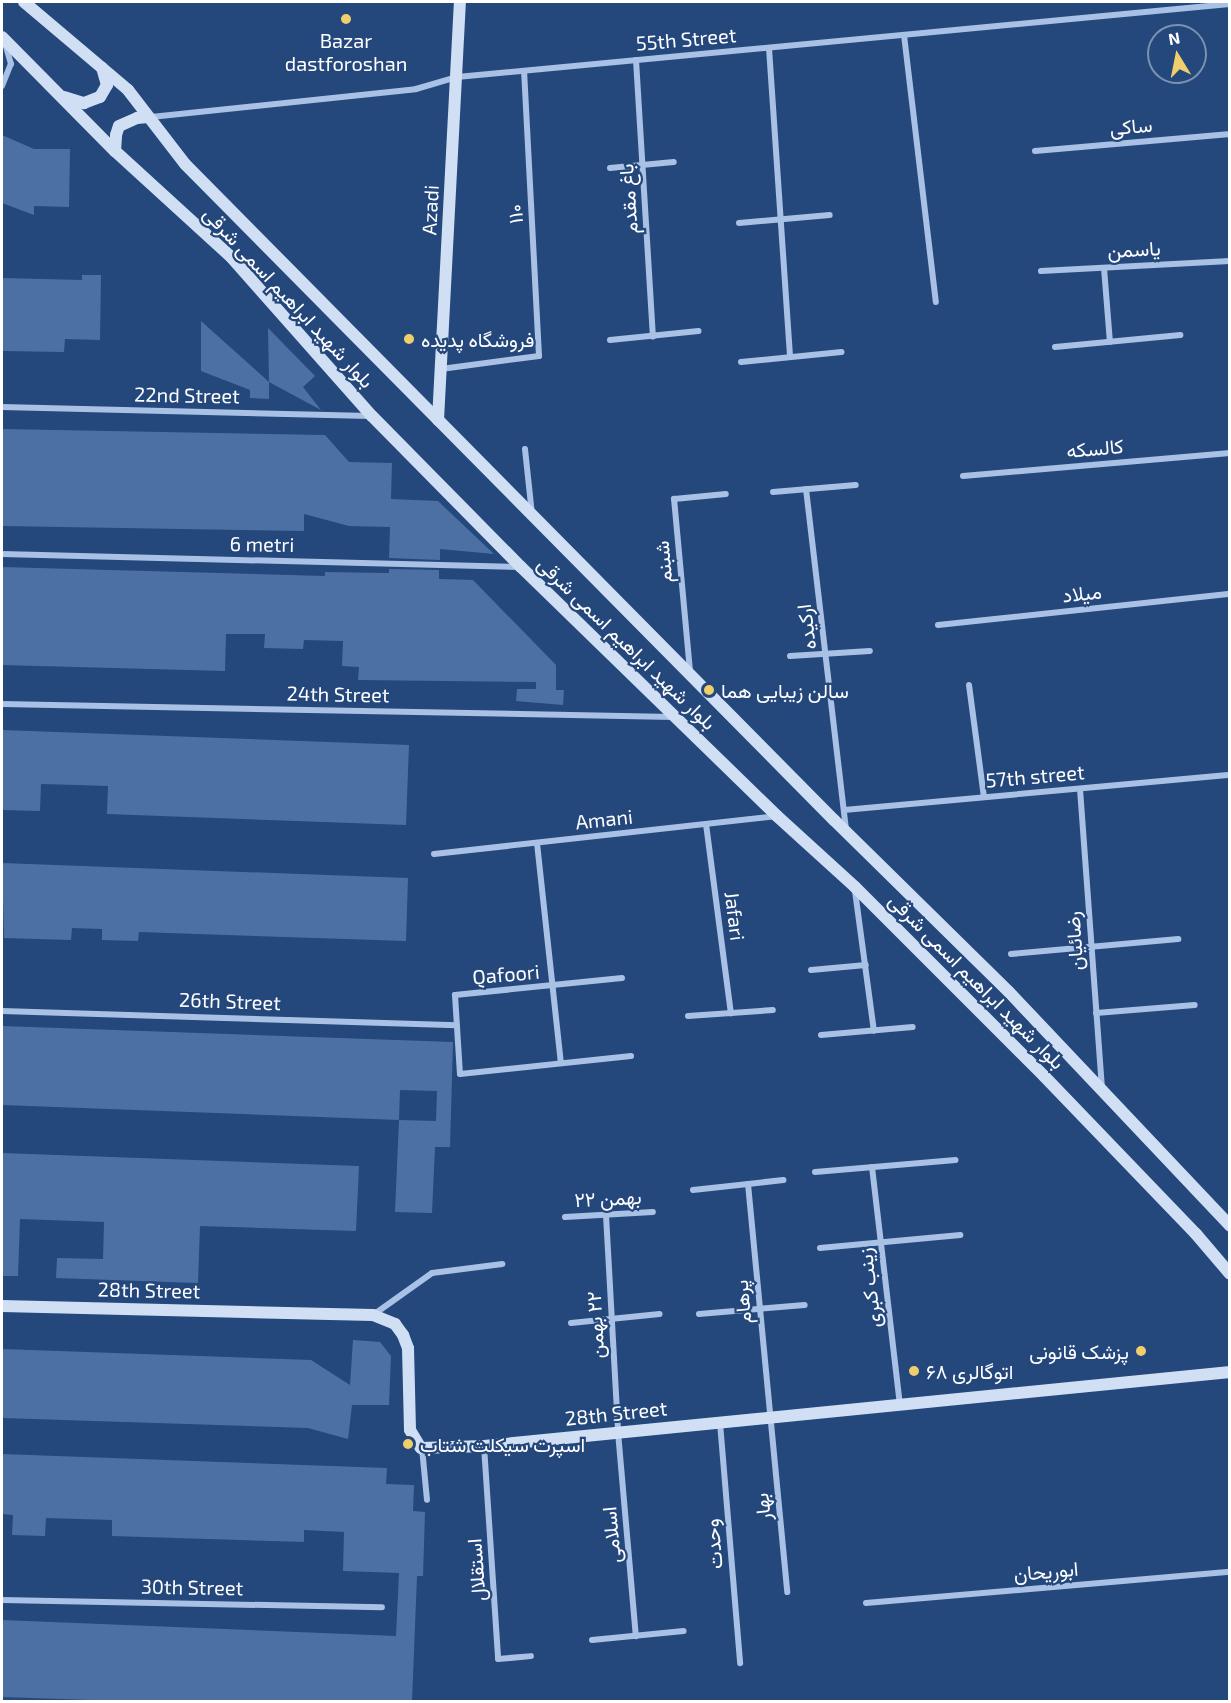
<!DOCTYPE html>
<html>
<head>
<meta charset="utf-8">
<style>
	body { margin:0 }
	#map { position:relative; width:1231px; height:1703px; overflow:hidden; background:#24477c; font-family:"Exo 2",Vazirmatn,sans-serif }
	div>[style] { position:absolute }
	.building>* { inset:0; background:#4d70a4 }
	.street>* { height:6px; margin:-3px; padding:0 3px; transform-origin:3px; border-radius:3px; background:#a8c1e5 }
	.secondary>* { height:12px; margin:-6px; padding:0 6px; transform-origin:6px; border-radius:6px; background:#d1dff4 }
	.dots>* { width:16px; height:16px; translate:-50% -50%; box-sizing:border-box; border:3px solid #24477c; border-radius:50% }
	span { translate:-50% -50%; white-space:nowrap; text-align:center; line-height:1.15; -webkit-text-stroke:4.5px #24477c; paint-order:stroke }
	.street-label { font-size:20px; color:#fff }
	.poi-label { font-size:20px; color:#fff }
	.left { translate:0 -50%; text-align:left }
	.right { translate:-100% -50%; text-align:right }
	.frame { position:absolute; inset:0; border:3px solid #fff; pointer-events:none }
	.north { position:absolute; left:1147px; top:24px; width:60px; height:60px; box-sizing:border-box; background:#24477c; border:2px solid #7c91b0; border-radius:50%; rotate:350deg; font-size:16px; font-weight:700; line-height:24px; text-align:center; color:#fff }
	.north::after { content:''; display:block; margin:auto; width:21px; height:27px; background:#efce6c; clip-path:polygon(50% 0,100% 100%,50% 72%,0 100%) }
</style>
</head>
<body>
<div id="map">
	<div class="building">
		<i style="clip-path:polygon(2px 135px,34px 149px,70px 149px,69px 207px,34px 206px,34px 215px,2px 203px)"></i>
		<i style="clip-path:polygon(82px 275px,101px 275px,100px 340px,65px 339px,64px 352px,2px 351px,2px 278px,82px 280px)"></i>
		<i style="clip-path:polygon(201px 321px,269px 382px,269px 399px,250px 398px,250px 390px,201px 371px)"></i>
		<i style="clip-path:polygon(268px 328px,315px 376px,303px 387px,321px 410px,269px 382px)"></i>
		<i style="clip-path:polygon(2px 429px,325px 435px,349px 462px,392px 463px,391px 499px,438px 501px,494px 554px,440px 549px,440px 560px,389px 558px,390px 527px,349px 526px,304px 514px,304px 531px,2px 526px)"></i>
		<i style="clip-path:polygon(2px 567px,325px 576px,325px 572px,389px 573px,389px 569px,439px 570px,439px 579px,473px 580px,556px 665px,556px 690px,564px 690px,563px 705px,516px 701px,517px 689px,536px 689px,536px 682px,358px 680px,359px 667px,342px 666px,343px 641px,304px 640px,303px 649px,264px 648px,265px 634px,226px 634px,225px 671px,2px 665px)"></i>
		<i style="clip-path:polygon(2px 730px,409px 745px,406px 825px,107px 814px,108px 786px,77px 785px,41px 784px,40px 811px,2px 810px)"></i>
		<i style="clip-path:polygon(2px 863px,408px 878px,406px 941px,139px 932px,138px 941px,102px 940px,102px 929px,72px 928px,71px 940px,4px 938px)"></i>
		<i style="clip-path:polygon(evenodd,2px 1026px,453px 1042px,450px 1147px,435px 1147px,432px 1213px,395px 1212px,399px 1120px,2px 1105px,2px 1026px,400px 1090px,437px 1091px,436px 1121px,399px 1120px,400px 1090px)"></i>
		<i style="clip-path:polygon(2px 1153px,359px 1166px,356px 1231px,200px 1226px,198px 1283px,170px 1282px,56px 1278px,57px 1258px,103px 1259px,104px 1222px,20px 1219px,18px 1276px,2px 1276px)"></i>
		<i style="clip-path:polygon(353px 1340px,380px 1342px,391px 1356px,389px 1405px,352px 1405px,348px 1439px,308px 1428px,2px 1418px,2px 1349px,311px 1360px,350px 1385px)"></i>
		<i style="clip-path:polygon(2px 1454px,387px 1468px,386px 1484px,414px 1485px,413px 1511px,425px 1512px,423px 1576px,417px 1576px,412px 1701px,120px 1701px,2px 1697px,2px 1620px,396px 1636px,399px 1573px,343px 1571px,344px 1532px,304px 1530px,304px 1542px,112px 1536px,112px 1520px,46px 1518px,45px 1536px,12px 1535px,13px 1515px,2px 1514px)"></i>
	</div>
	<div class="street">
		<i style="left:904px;top:35px;width:269px;rotate:83.2deg"></i>
		<i style="left:769px;top:48px;width:309px;rotate:86.1deg"></i>
		<i style="left:636px;top:60px;width:277px;rotate:86.5deg"></i>
		<i style="left:2px;top:86px;width:24px;rotate:-68deg"></i>
		<i style="left:11px;top:64px;width:22px;rotate:-106deg"></i>
		<i style="left:151px;top:117px;width:266px;rotate:-6deg"></i>
		<i style="left:416px;top:89px;width:43px;rotate:-16.3deg"></i>
		<i style="left:457px;top:77px;width:776px;rotate:-5.39deg"></i>
		<i style="left:1035px;top:151px;width:196px;rotate:-5deg"></i>
		<i style="left:610px;top:168px;width:64px;rotate:-5.4deg"></i>
		<i style="left:739px;top:223px;width:91px;rotate:-5deg"></i>
		<i style="left:1104px;top:268px;width:74px;rotate:85.4deg"></i>
		<i style="left:1041px;top:271px;width:189px;rotate:-3deg"></i>
		<i style="left:610px;top:340px;width:89px;rotate:-5.8deg"></i>
		<i style="left:1055px;top:347px;width:126px;rotate:-5.5deg"></i>
		<i style="left:741px;top:362px;width:101px;rotate:-5.7deg"></i>
		<i style="left:441px;top:369px;width:99px;rotate:-7.6deg"></i>
		<i style="left:539px;top:356px;width:285px;rotate:-93deg"></i>
		<i style="left:2px;top:407px;width:368px;rotate:1.4deg"></i>
		<i style="left:525px;top:449px;width:65px;rotate:83.9deg"></i>
		<i style="left:963px;top:476px;width:268px;rotate:-4.9deg"></i>
		<i style="left:806px;top:489px;width:342px;rotate:83.3deg"></i>
		<i style="left:773px;top:492px;width:83px;rotate:-4.8deg"></i>
		<i style="left:2px;top:554px;width:518px;rotate:1.44deg"></i>
		<i style="left:938px;top:625px;width:294px;rotate:-6.1deg"></i>
		<i style="left:790px;top:656px;width:80px;rotate:-3.6deg"></i>
		<i style="left:690px;top:671px;width:173px;rotate:-95.3deg"></i>
		<i style="left:674px;top:499px;width:52px;rotate:-5.5deg"></i>
		<i style="left:969px;top:685px;width:113px;rotate:82.4deg"></i>
		<i style="left:2px;top:704px;width:671px;rotate:1.11deg"></i>
		<i style="left:1080px;top:789px;width:300px;rotate:85.8deg"></i>
		<i style="left:844px;top:810px;width:388px;rotate:-5.2deg"></i>
		<i style="left:706px;top:824px;width:191px;rotate:82.5deg"></i>
		<i style="left:537px;top:843px;width:221px;rotate:83.8deg"></i>
		<i style="left:434px;top:854px;width:345px;rotate:-6.3deg"></i>
		<i style="left:855px;top:891px;width:141px;rotate:82.3deg"></i>
		<i style="left:1011px;top:954px;width:168px;rotate:-5.1deg"></i>
		<i style="left:811px;top:970px;width:55px;rotate:-5.2deg"></i>
		<i style="left:622px;top:978px;width:168px;rotate:174.2deg"></i>
		<i style="left:455px;top:995px;width:79px;rotate:86.4deg"></i>
		<i style="left:460px;top:1074px;width:172px;rotate:-6deg"></i>
		<i style="left:2px;top:1011px;width:455px;rotate:1.8deg"></i>
		<i style="left:1096px;top:1013px;width:99px;rotate:-4.6deg"></i>
		<i style="left:688px;top:1016px;width:85px;rotate:-4deg"></i>
		<i style="left:821px;top:1035px;width:92px;rotate:-5deg"></i>
		<i style="left:872px;top:1167px;width:239px;rotate:83.3deg"></i>
		<i style="left:815px;top:1172px;width:141px;rotate:-4.9deg"></i>
		<i style="left:748px;top:1184px;width:410px;rotate:84.5deg"></i>
		<i style="left:693px;top:1190px;width:91px;rotate:-6.3deg"></i>
		<i style="left:606px;top:1215px;width:217px;rotate:86.8deg"></i>
		<i style="left:618px;top:1432px;width:205px;rotate:85deg"></i>
		<i style="left:565px;top:1217px;width:88px;rotate:-3.3deg"></i>
		<i style="left:820px;top:1248px;width:141px;rotate:-5.3deg"></i>
		<i style="left:699px;top:1314px;width:106px;rotate:-4.9deg"></i>
		<i style="left:373px;top:1315px;width:72px;rotate:-35.4deg"></i>
		<i style="left:432px;top:1273px;width:71px;rotate:-7.3deg"></i>
		<i style="left:571px;top:1323px;width:89px;rotate:-5.8deg"></i>
		<i style="left:720px;top:1423px;width:241px;rotate:85.2deg"></i>
		<i style="left:484px;top:1446px;width:213px;rotate:86.2deg"></i>
		<i style="left:498px;top:1659px;width:33px;rotate:-5deg"></i>
		<i style="left:422px;top:1448px;width:52px;rotate:84.5deg"></i>
		<i style="left:2px;top:1600px;width:380px;rotate:1.1deg"></i>
		<i style="left:866px;top:1603px;width:365px;rotate:-4.9deg"></i>
		<i style="left:592px;top:1640px;width:92px;rotate:-5.6deg"></i>
	</div>
	<div class="secondary">
		<i style="left:24px;top:2px;width:136px;rotate:40.2deg"></i>
		<i style="left:128px;top:90px;width:93px;rotate:52.4deg"></i>
		<i style="left:185px;top:164px;width:923px;rotate:45.31deg"></i>
		<i style="left:834px;top:820px;width:245px;rotate:44.5deg"></i>
		<i style="left:1009px;top:992px;width:322px;rotate:46.6deg"></i>
		<i style="left:2px;top:37px;width:161px;rotate:45.3deg"></i>
		<i style="left:115px;top:151px;width:159px;rotate:42.4deg"></i>
		<i style="left:232px;top:258px;width:211px;rotate:48.5deg"></i>
		<i style="left:372px;top:416px;width:212px;rotate:45.4deg"></i>
		<i style="left:521px;top:567px;width:357px;rotate:44.2deg"></i>
		<i style="left:777px;top:816px;width:105px;rotate:42.3deg"></i>
		<i style="left:855px;top:887px;width:267px;rotate:45deg"></i>
		<i style="left:1044px;top:1076px;width:219px;rotate:46.1deg"></i>
		<i style="left:1196px;top:1234px;width:52px;rotate:49.6deg"></i>
		<i style="left:64px;top:97px;width:21px;rotate:17deg"></i>
		<i style="left:84px;top:103px;width:17px;rotate:-21deg"></i>
		<i style="left:100px;top:97px;width:14px;rotate:-60deg"></i>
		<i style="left:107px;top:85px;width:18px;rotate:-106deg"></i>
		<i style="left:115px;top:151px;width:16px;rotate:-86deg"></i>
		<i style="left:116px;top:135px;width:9px;rotate:-72deg"></i>
		<i style="left:119px;top:126px;width:20px;rotate:-24deg"></i>
		<i style="left:137px;top:118px;width:11px;rotate:-5deg"></i>
		<i style="left:438px;top:420px;width:419px;rotate:-87deg"></i>
		<i style="left:2px;top:1306px;width:371px;rotate:1.4deg"></i>
		<i style="left:373px;top:1315px;width:24px;rotate:22deg"></i>
		<i style="left:395px;top:1324px;width:14px;rotate:54deg"></i>
		<i style="left:403px;top:1335px;width:14px;rotate:69deg"></i>
		<i style="left:408px;top:1348px;width:82px;rotate:88.6deg"></i>
		<i style="left:410px;top:1430px;width:21px;rotate:59deg"></i>
		<i style="left:421px;top:1448px;width:63px;rotate:-1.8deg"></i>
		<i style="left:484px;top:1446px;width:750px;rotate:-5.66deg"></i>
	</div>
	<div class="dots">
		<i style="left:346px;top:19px;background:#efce6c"></i>
		<i style="left:409px;top:339px;background:#efce6c"></i>
		<i style="left:709px;top:690px;background:#efce6c"></i>
		<i style="left:1141px;top:1351px;background:#efce6c"></i>
		<i style="left:914px;top:1371px;background:#efce6c"></i>
		<i style="left:408px;top:1444px;background:#efce6c"></i>
	</div>
	<div class="street-label">
		<span style="left:686px;top:39px;rotate:-5deg">55th Street</span>
		<span style="left:1131px;top:126px;rotate:-5deg">ساکی</span>
		<span style="left:628px;top:199px;rotate:-94deg">باغ مقدم</span>
		<span style="left:430px;top:210px;rotate:-87deg">Azadi</span>
		<span style="left:515px;top:214px;rotate:-93deg">۱۱۰</span>
		<span style="left:1134px;top:249px;rotate:-3deg">یاسمن</span>
		<span style="left:289px;top:297px;rotate:47deg">بلوار شهید ابراهیم اسمی شرقی</span>
		<span style="left:187px;top:395px;rotate:1deg">22nd Street</span>
		<span style="left:1095px;top:448px;rotate:-5deg">کالسکه</span>
		<span style="left:262px;top:544px;rotate:1deg">6 metri</span>
		<span style="left:663px;top:562px;rotate:-95deg">شبنم</span>
		<span style="left:1082px;top:593px;rotate:-6deg">میلاد</span>
		<span style="left:806px;top:627px;rotate:-97deg">ارکیده</span>
		<span style="left:627px;top:643px;rotate:44deg">بلوار شهید ابراهیم اسمی شرقی</span>
		<span style="left:338px;top:694px;rotate:1deg">24th Street</span>
		<span style="left:1035px;top:776px;rotate:-5deg">57th street</span>
		<span style="left:604px;top:819px;rotate:-6deg">Amani</span>
		<span style="left:735px;top:916px;rotate:83deg">Jafari</span>
		<span style="left:1074px;top:941px;rotate:-94deg">رضائیان</span>
		<span style="left:506px;top:974px;rotate:-5deg">Qafoori</span>
		<span style="left:977px;top:981px;rotate:45deg">بلوار شهید ابراهیم اسمی شرقی</span>
		<span style="left:230px;top:1001px;rotate:2deg">26th Street</span>
		<span style="left:608px;top:1198px;rotate:-3deg">۲۲ بهمن</span>
		<span style="left:869px;top:1288px;rotate:-97deg">زینب کبری</span>
		<span style="left:149px;top:1290px;rotate:1deg">28th Street</span>
		<span style="left:742px;top:1302px;rotate:-95deg">پرهام</span>
		<span style="left:595px;top:1325px;rotate:-93deg">٢٢ بهمن</span>
		<span style="left:616px;top:1413px;rotate:-6deg">28th Street</span>
		<span style="left:762px;top:1507px;rotate:-96deg">بهار</span>
		<span style="left:611px;top:1535px;rotate:-95deg">اسلامی</span>
		<span style="left:713px;top:1544px;rotate:-95deg">وحدت</span>
		<span style="left:476px;top:1570px;rotate:-94deg">استقلال</span>
		<span style="left:1046px;top:1571px;rotate:-5deg">ابوریحان</span>
		<span style="left:192px;top:1587px;rotate:1deg">30th Street</span>
	</div>
	<div class="poi-label">
		<span style="left:346px;top:52px">Bazar<br>dastforoshan</span>
		<span class="left" style="left:421px;top:339px">فروشگاه پدیده</span>
		<span class="left" style="left:721px;top:690px">سالن زیبایی هما</span>
		<span class="right" style="left:1129px;top:1351px">پزشک قانونی</span>
		<span class="left" style="left:926px;top:1371px">اتوگالری ۶۸</span>
		<span class="left" style="left:420px;top:1444px">اسپرت سیکلت شتاب</span>
	</div>
	<div class="frame"></div>
	<div class="north">N</div>
</div>
</body>
</html>
